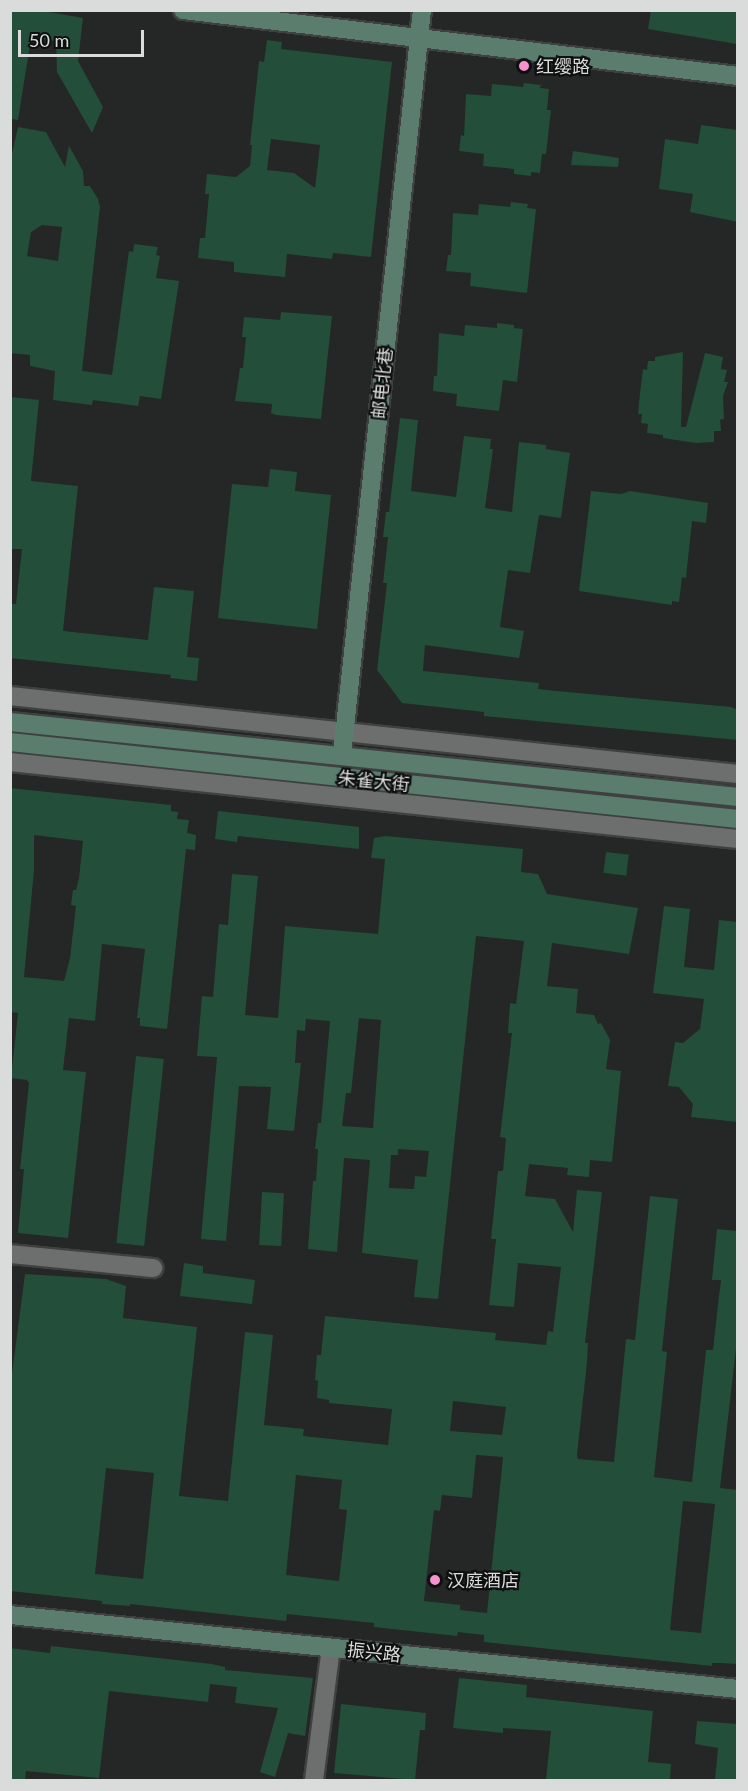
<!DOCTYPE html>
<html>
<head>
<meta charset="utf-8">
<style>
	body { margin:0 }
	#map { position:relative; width:748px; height:1791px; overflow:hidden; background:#242725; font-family:Lato,"Noto Sans SC",sans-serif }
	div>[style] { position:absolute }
	.building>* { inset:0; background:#234e39; transform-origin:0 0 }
	.roads { filter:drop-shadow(2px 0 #3f4140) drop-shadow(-2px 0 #3f4140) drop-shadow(0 2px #3f4140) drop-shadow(0 -2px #3f4140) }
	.street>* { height:18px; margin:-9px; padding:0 9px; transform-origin:9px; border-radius:9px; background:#6d6f6e }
	.secondary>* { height:18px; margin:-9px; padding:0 9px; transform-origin:9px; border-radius:9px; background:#5b7d6e }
	.dots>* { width:16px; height:16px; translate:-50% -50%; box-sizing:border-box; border:3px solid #0e0f0f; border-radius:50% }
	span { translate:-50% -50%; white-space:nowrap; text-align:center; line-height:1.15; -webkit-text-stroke:4.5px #0e0f0f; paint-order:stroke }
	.poi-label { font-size:18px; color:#dadcdb }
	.left { translate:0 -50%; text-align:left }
	.street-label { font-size:18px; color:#dadcdb }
	.frame { position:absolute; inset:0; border:12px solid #dadcdb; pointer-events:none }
	.scale { position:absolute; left:18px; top:30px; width:126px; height:27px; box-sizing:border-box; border:3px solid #dadcdb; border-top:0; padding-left:8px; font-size:18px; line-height:21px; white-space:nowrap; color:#dadcdb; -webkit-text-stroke:4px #0e0f0f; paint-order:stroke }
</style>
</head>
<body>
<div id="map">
	<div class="building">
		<i style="clip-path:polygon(10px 10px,38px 10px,83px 18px,78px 61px,103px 107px,92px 133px,57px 72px,56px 41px,31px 38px,18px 120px,10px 119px)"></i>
		<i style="clip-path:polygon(651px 10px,738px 10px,737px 44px,648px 29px)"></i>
		<i style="clip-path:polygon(evenodd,267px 40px,282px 42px,281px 49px,392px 62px,371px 257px,333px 253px,332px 259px,287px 254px,285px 277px,234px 272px,234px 262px,198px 258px,200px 238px,205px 238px,209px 194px,205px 194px,207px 174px,236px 177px,250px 166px,252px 145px,250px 145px,259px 61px,264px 62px,267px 40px,271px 139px,320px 145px,315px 188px,294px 173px,267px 170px,271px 139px)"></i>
		<i style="clip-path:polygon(524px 83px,541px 85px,540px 88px,549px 89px,547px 110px,551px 110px,546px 154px,542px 154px,540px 173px,531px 172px,531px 176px,514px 174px,514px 169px,483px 166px,484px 154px,459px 151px,461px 135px,464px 136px,466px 94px,491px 96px,492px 84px,523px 87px)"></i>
		<i style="clip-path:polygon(701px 125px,738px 130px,738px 222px,690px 212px,693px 194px,659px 189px,665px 139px,698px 144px)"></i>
		<i style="clip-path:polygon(evenodd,18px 127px,46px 132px,65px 167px,69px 146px,83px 171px,84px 186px,90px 186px,98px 199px,100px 207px,82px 371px,112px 375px,129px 251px,133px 252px,134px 244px,158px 247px,156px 255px,160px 256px,156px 278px,179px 281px,161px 399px,140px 396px,138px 406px,93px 400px,92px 405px,53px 400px,55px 371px,30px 366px,30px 355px,10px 353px,10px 162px,18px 127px,42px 225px,62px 227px,58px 261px,27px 256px,31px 232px,42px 225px)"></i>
		<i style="clip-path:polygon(573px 151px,619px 158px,618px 167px,571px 165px)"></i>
		<i style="clip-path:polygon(511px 202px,528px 204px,527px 208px,536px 209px,527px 293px,470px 286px,471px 273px,446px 271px,448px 255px,451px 255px,453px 213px,478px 215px,479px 204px,510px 207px)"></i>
		<i style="clip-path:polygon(281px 312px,332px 316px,321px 419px,276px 415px,271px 413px,272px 404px,235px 401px,240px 368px,243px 368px,246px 337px,242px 337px,244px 317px,280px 320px)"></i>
		<i style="clip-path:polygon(497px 323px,514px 325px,514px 328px,523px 329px,517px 382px,503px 380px,499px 411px,456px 406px,457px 394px,433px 391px,434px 376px,437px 376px,439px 333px,464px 336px,465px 325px,497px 328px)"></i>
		<i style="clip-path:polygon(683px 352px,681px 427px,686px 427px,705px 353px,723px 357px,721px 369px,727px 370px,724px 382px,728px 382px,723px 396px,724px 419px,720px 420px,721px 431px,714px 431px,714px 442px,696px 443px,663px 438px,663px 435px,647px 433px,648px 424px,641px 423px,642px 414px,638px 414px,640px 393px,643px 369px,647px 370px,648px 361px,655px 361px,655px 357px)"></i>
		<i style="clip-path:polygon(10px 397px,39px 400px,31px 481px,78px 486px,63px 631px,148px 640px,154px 587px,194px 591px,187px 657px,199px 658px,197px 681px,170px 678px,171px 675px,10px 658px,10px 604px,16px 604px,22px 549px,10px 549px)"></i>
		<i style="clip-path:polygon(400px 418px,418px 420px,411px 491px,456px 497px,464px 436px,491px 439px,490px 449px,493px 449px,485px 508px,512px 512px,519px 442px,546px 445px,546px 449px,570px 453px,561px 518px,539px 515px,530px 573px,508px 570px,500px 627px,524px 631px,519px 658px,425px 645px,423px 671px,539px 683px,538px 689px,556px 691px,731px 707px,738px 710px,738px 740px,536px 721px,484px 716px,484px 712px,402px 703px,377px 670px,387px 583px,383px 583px,388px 537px,383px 537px,386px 512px,389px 512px)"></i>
		<i style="clip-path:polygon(270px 469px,297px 472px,295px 491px,331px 495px,317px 629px,218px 618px,232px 484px,268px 487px)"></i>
		<i style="clip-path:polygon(591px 491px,621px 494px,630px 491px,708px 503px,706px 523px,692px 521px,686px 578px,682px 577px,679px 602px,672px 601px,672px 605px,579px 591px)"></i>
		<i style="clip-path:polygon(evenodd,10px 788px,171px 805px,171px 811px,178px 812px,177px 819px,189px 820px,187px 833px,196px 835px,195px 850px,186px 849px,167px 1029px,140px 1026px,140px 1018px,137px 1018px,145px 949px,102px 944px,95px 1021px,69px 1018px,63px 1070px,86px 1072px,68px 1238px,18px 1233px,24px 1169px,20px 1169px,29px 1083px,27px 1080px,11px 1078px,18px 1013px,10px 1012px,10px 788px,34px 835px,83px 841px,79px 878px,76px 890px,73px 890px,71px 905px,76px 906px,70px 958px,64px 981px,24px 977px,34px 870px,34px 835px)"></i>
		<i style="clip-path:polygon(218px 811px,359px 827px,359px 849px,238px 836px,237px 842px,215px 839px)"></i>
		<i style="clip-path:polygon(evenodd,386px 836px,523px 849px,521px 872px,538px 874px,547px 894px,638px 908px,629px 954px,552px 943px,547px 986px,578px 989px,576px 1013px,594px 1015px,598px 1024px,601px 1023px,610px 1040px,606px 1069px,621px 1071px,612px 1162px,590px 1160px,589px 1177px,567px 1175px,568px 1168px,529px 1164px,525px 1196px,555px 1199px,573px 1232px,577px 1190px,602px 1192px,585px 1343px,588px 1343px,587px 1362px,577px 1455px,578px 1459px,614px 1462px,626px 1339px,635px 1340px,650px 1196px,678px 1199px,662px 1351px,667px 1352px,654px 1477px,692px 1482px,706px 1350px,713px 1350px,719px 1296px,721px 1280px,712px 1280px,717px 1229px,738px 1231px,738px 1331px,720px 1488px,738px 1490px,738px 1664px,720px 1663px,712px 1663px,712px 1666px,606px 1655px,484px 1642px,484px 1635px,458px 1632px,457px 1636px,374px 1627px,374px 1623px,287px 1614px,286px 1621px,130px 1604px,130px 1606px,102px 1604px,102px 1601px,10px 1591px,10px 1389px,25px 1274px,106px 1279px,126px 1286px,123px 1318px,197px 1327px,179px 1496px,228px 1501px,245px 1332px,273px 1335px,264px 1425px,304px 1429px,303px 1436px,388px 1445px,392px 1409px,329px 1403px,329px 1400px,317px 1398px,318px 1381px,315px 1380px,317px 1355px,321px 1355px,325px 1316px,496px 1333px,495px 1340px,546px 1345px,548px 1331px,553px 1332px,561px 1267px,518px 1263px,514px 1307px,489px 1305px,496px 1239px,491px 1239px,498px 1171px,503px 1171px,506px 1138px,500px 1137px,512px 1033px,508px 1033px,510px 1003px,516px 1004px,524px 941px,476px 936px,438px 1299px,414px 1297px,418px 1260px,362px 1253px,370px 1160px,344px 1158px,337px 1252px,308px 1249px,313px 1181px,316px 1181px,318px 1149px,315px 1149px,318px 1123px,321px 1123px,330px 1021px,306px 1019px,305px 1031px,297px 1030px,295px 1063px,301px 1063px,294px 1131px,267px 1129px,271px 1087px,239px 1086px,226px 1241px,201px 1239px,217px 1057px,197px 1056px,202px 996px,213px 997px,219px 924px,228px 925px,232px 874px,258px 876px,245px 1015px,278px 1018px,285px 926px,378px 934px,385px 859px,371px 858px,374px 838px,386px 836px,359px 1018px,381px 1020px,373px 1128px,342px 1126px,346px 1093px,351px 1093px,359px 1018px,386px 836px,398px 1149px,429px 1151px,426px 1177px,415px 1176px,414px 1189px,389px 1188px,391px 1155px,398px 1155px,398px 1149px,386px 836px,453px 1401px,506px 1407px,502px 1435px,450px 1431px,453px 1401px,386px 836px,476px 1455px,503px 1457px,487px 1613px,460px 1610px,460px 1605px,424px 1601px,434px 1510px,440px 1511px,442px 1495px,472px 1498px,476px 1455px,386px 836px,106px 1468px,154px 1473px,143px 1579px,95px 1574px,106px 1468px,386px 836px,296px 1475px,342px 1480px,339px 1509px,347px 1510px,339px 1581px,286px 1575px,296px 1475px,386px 836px,683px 1501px,715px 1504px,701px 1633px,670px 1630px,683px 1501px)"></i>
		<i style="left:606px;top:852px;width:23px;height:21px;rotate:7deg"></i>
		<i style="clip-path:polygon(664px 906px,690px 909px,684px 967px,714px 970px,719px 920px,738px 922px,738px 1122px,691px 1117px,693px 1104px,679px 1087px,668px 1086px,675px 1042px,683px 1043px,700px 1029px,704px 999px,653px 993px)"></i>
		<i style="left:136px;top:1056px;width:28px;height:188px;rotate:6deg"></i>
		<i style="left:262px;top:1192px;width:22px;height:53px;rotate:3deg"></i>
		<i style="clip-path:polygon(184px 1263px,203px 1266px,203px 1273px,255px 1280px,252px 1304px,180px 1296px)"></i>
		<i style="clip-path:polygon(51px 1646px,212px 1664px,225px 1667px,225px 1670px,313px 1678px,305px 1736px,288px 1733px,275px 1777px,260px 1772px,278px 1708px,235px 1703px,237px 1687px,210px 1684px,208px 1702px,109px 1691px,99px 1778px,26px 1771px,25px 1780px,10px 1780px,10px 1648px,50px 1653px)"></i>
		<i style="clip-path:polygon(459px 1678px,527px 1685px,526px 1697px,653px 1711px,648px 1762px,671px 1764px,670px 1780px,546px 1780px,551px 1731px,503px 1728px,503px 1733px,453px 1728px)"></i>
		<i style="clip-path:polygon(341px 1704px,426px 1713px,425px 1730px,420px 1730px,415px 1780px,334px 1773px)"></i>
		<i style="clip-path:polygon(697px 1721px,738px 1724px,738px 1780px,715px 1780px,718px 1748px,695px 1744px)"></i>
	</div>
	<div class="roads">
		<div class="street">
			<i style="left:10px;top:696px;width:732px;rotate:6.12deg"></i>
			<i style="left:10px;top:762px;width:732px;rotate:6.04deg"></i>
			<i style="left:10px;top:1254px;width:144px;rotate:5.6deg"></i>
			<i style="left:314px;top:1780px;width:133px;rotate:-82.7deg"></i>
		</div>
		<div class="secondary">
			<i style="left:183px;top:10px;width:559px;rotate:6.78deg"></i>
			<i style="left:10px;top:722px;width:732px;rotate:5.88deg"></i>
			<i style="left:10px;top:742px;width:732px;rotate:6.04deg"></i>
			<i style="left:342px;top:755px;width:749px;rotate:-83.87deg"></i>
			<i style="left:10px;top:1615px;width:732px;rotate:5.8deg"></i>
		</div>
	</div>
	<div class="dots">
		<i style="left:524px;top:66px;background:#f690cf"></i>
		<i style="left:435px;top:1580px;background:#f690cf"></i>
	</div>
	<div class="poi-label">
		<span class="left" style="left:536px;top:66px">红缨路</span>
		<span class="left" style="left:447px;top:1580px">汉庭酒店</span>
	</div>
	<div class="street-label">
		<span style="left:382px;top:383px;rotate:-84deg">邮电北巷</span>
		<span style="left:374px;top:781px;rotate:6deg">朱雀大街</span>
		<span style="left:374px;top:1652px;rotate:6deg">振兴路</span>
	</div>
	<div class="frame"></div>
	<div class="scale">50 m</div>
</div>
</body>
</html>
